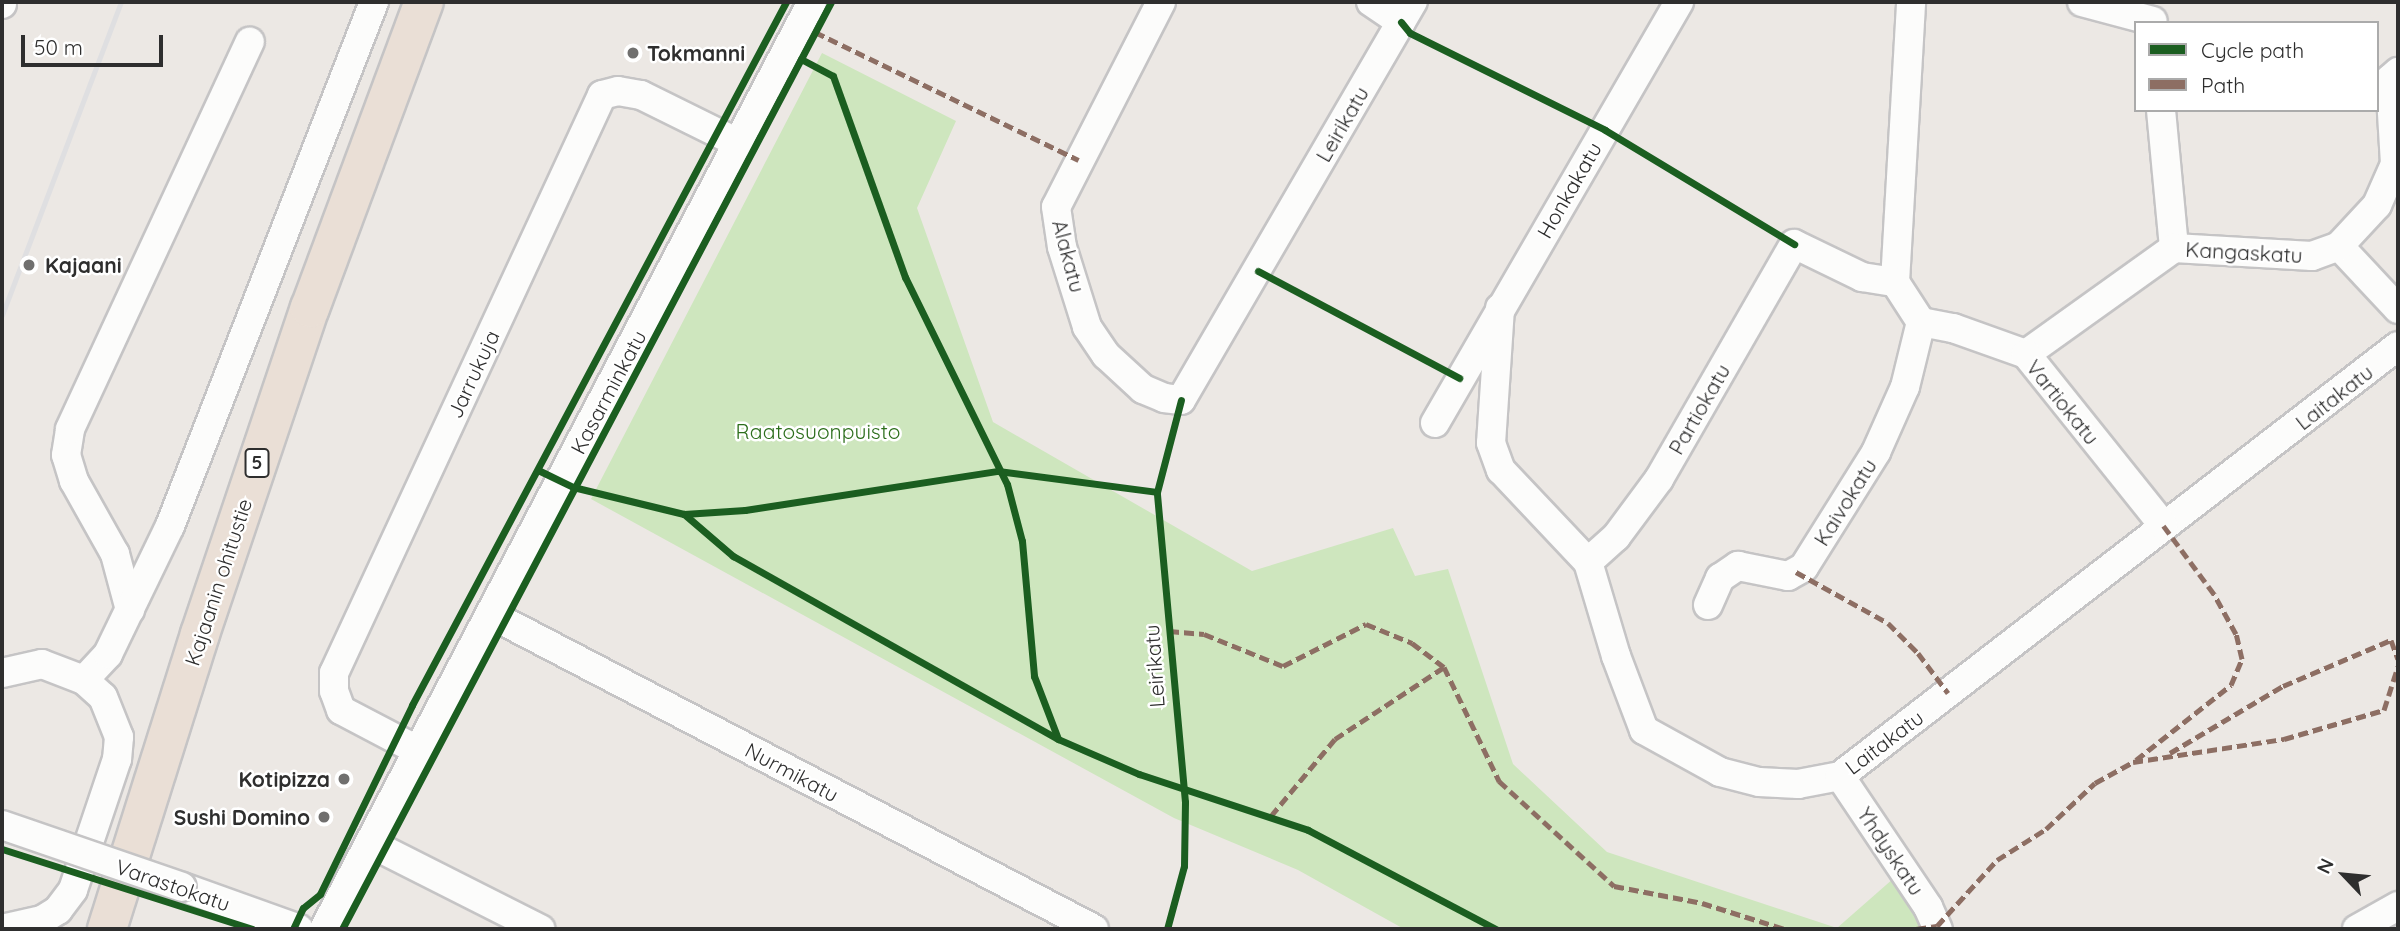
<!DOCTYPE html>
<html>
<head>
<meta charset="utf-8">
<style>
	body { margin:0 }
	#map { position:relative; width:2400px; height:931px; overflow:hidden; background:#ece8e4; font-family:Quicksand,sans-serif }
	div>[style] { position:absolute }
	.green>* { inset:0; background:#cee6be }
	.roads { filter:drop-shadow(2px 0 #c5c4c5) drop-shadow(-2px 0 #c5c4c5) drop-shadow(0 2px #c5c4c5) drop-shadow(0 -2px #c5c4c5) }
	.minor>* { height:28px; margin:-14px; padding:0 14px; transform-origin:14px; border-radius:14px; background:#fcfcfb }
	.highway>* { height:38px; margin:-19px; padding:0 19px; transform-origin:19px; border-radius:19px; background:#eadfd6 }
	.rail>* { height:5px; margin:-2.5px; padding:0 2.5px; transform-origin:2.5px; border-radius:2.5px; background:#dfdfe1 }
	.bridges { filter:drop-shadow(2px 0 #c5c4c5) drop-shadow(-2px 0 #c5c4c5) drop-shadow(0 2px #c5c4c5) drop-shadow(0 -2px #c5c4c5) }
	.minor-bridge>* { height:28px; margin:-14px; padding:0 14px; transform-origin:14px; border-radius:14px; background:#fcfcfb }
	.quiet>* { height:5px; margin-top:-2.5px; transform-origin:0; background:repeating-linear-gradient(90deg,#8d6e63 0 10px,transparent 0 15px) }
	.cycleway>* { height:7px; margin:-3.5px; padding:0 3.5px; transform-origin:3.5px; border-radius:3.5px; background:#1b5e20 }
	.dots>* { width:19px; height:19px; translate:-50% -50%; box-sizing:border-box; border:4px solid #fff; border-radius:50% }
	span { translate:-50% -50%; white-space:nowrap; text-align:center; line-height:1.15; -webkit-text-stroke:5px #fff; paint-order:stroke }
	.shield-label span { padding:2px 5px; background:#fff; border:2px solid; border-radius:5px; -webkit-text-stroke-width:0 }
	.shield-label { font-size:19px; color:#2e2e2e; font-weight:700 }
	.poi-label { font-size:21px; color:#2e2e2e; font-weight:700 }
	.left { translate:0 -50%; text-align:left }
	.right { translate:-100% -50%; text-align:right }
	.street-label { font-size:21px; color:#2e2e2e }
	.park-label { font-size:21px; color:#2c6e1b }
	.frame { position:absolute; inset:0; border:4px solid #2e2e2e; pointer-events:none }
	.legend { position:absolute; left:2134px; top:21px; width:245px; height:91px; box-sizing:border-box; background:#fff; border:2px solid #ababab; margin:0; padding:9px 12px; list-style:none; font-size:21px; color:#2e2e2e }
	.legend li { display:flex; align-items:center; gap:14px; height:35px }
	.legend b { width:35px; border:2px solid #ababab }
	.north { position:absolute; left:2309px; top:840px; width:70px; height:70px; -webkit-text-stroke:5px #fff; paint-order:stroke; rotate:296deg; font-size:19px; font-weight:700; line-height:28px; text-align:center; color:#2e2e2e }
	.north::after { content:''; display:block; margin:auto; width:24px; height:32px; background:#2e2e2e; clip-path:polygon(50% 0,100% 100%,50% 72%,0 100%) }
	.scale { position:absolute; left:21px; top:35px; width:142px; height:32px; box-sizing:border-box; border:4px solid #2e2e2e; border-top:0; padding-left:9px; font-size:21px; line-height:24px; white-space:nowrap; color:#2e2e2e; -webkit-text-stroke:5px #fff; paint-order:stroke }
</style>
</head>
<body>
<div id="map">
	<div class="green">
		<i style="clip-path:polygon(822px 53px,956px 121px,917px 208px,993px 422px,1252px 571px,1393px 528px,1415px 576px,1448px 569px,1513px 764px,1607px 852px,1837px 928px,1894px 878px,1924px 929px,1404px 929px,1298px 870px,1174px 818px,591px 499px)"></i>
	</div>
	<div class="roads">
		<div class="minor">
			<i style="left:1161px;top:2px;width:230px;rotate:117.1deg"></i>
			<i style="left:1056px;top:207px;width:40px;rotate:81.5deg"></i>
			<i style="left:1062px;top:247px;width:84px;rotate:72.6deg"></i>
			<i style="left:1087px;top:327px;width:34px;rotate:56deg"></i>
			<i style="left:1106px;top:355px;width:50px;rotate:42.6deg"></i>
			<i style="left:1143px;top:389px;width:23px;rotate:23deg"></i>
			<i style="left:1164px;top:398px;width:17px;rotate:7deg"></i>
			<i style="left:1181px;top:400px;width:461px;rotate:-59.8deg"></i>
			<i style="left:1371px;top:2px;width:36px;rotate:34deg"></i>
			<i style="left:2082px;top:2px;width:73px;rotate:15deg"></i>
			<i style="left:2px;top:4px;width:2px;rotate:-90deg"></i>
			<i style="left:2161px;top:110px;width:139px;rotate:84.6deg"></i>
			<i style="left:2339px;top:246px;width:86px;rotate:46.9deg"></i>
			<i style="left:1895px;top:282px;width:280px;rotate:-86.7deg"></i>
			<i style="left:1500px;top:308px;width:135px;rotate:93.8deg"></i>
			<i style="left:1491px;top:443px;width:29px;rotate:70deg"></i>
			<i style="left:1501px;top:470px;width:127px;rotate:46.6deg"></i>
			<i style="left:1588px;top:562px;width:98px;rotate:73.4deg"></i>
			<i style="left:1616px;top:656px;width:79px;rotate:69.3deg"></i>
			<i style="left:1644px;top:730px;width:87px;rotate:28.9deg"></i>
			<i style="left:1720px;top:772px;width:40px;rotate:14.4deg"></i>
			<i style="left:1759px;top:782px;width:39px;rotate:3deg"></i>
			<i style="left:1798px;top:784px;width:43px;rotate:-10.8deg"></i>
			<i style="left:1840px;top:776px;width:704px;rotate:-37.62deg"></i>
			<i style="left:2026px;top:354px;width:182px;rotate:-35.6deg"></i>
			<i style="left:2174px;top:248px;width:138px;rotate:3.3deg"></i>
			<i style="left:2312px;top:256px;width:29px;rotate:-20deg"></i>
			<i style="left:2339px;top:246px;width:56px;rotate:-47.2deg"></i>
			<i style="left:2377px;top:205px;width:45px;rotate:-66.3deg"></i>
			<i style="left:2395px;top:164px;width:85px;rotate:-93.4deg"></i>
			<i style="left:2390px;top:79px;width:11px;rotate:-41deg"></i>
			<i style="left:1435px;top:423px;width:487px;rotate:-59.9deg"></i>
			<i style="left:1588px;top:562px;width:38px;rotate:-42deg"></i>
			<i style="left:1616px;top:537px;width:72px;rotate:-53.4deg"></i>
			<i style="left:1659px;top:479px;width:271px;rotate:-60.1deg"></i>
			<i style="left:1794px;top:244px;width:76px;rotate:25.9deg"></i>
			<i style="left:1862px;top:277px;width:33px;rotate:9deg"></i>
			<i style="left:1895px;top:282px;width:48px;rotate:57deg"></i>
			<i style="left:1921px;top:322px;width:33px;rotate:11deg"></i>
			<i style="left:1953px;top:328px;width:77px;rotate:19.6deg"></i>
			<i style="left:2026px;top:354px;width:219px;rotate:51.3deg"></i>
			<i style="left:1708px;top:605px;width:30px;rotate:-66deg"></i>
			<i style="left:1720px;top:578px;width:22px;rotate:-34deg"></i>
			<i style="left:1738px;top:566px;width:51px;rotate:11.3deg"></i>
			<i style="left:1788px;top:576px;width:18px;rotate:-29deg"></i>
			<i style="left:1804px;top:567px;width:136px;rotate:-57.9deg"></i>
			<i style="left:1876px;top:452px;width:71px;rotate:-66deg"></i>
			<i style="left:1905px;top:387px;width:67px;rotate:-76.2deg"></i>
			<i style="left:130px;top:610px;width:58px;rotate:-105deg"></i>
			<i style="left:115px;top:554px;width:84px;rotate:-119.3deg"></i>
			<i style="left:74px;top:481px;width:27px;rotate:-107deg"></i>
			<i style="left:66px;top:455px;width:26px;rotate:-81deg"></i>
			<i style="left:70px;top:429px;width:427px;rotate:-65.1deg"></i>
			<i style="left:490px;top:614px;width:681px;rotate:27.54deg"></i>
			<i style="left:2px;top:673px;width:41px;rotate:-12.7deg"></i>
			<i style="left:42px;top:664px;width:45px;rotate:20.9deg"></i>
			<i style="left:84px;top:680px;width:25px;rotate:42deg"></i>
			<i style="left:103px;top:697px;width:43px;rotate:68.2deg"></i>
			<i style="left:119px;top:737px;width:22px;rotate:95deg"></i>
			<i style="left:117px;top:759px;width:138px;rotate:108.6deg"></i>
			<i style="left:73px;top:890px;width:25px;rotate:127deg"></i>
			<i style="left:58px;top:910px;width:19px;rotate:148deg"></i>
			<i style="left:42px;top:920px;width:41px;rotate:167.3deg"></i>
			<i style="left:84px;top:680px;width:35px;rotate:-47deg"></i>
			<i style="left:108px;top:654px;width:142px;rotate:-64.2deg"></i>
			<i style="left:170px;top:526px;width:562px;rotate:-68.73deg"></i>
			<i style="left:419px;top:751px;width:88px;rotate:-152.3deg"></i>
			<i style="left:341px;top:710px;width:20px;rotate:-110deg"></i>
			<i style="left:334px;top:691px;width:18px;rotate:-90deg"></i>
			<i style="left:334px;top:673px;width:637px;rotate:-65.12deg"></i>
			<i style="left:602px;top:95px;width:16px;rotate:-14deg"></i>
			<i style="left:618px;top:91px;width:23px;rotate:10deg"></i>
			<i style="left:641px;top:95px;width:110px;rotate:26.3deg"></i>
			<i style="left:1840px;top:776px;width:158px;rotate:56.1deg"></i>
			<i style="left:1928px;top:907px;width:24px;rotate:66deg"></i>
			<i style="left:370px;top:843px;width:191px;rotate:26.8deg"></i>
			<i style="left:182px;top:887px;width:124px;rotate:19.7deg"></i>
			<i style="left:324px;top:929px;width:1048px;rotate:-62.24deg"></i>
			<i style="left:2357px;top:929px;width:47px;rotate:-29.3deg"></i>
		</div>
		<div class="highway">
			<i style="left:107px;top:929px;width:309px;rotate:-72.5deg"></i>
			<i style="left:200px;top:634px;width:344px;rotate:-71.4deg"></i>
			<i style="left:310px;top:308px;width:327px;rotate:-69.6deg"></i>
		</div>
	</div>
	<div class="rail">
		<i style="left:2px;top:315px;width:335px;rotate:-69.2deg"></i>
	</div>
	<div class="bridges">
		<div class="minor-bridge">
			<i style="left:2px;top:825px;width:190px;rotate:19deg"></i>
		</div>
	</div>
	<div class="quiet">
		<i style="left:815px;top:32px;width:293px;rotate:25.9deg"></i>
		<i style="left:1796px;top:572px;width:105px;rotate:29deg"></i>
		<i style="left:1888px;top:623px;width:42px;rotate:45deg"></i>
		<i style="left:1918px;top:653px;width:50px;rotate:53.1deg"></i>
		<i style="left:1169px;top:631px;width:35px;rotate:5deg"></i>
		<i style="left:1204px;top:634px;width:85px;rotate:22.1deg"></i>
		<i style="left:1283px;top:666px;width:93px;rotate:-26.8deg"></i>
		<i style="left:1366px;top:624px;width:50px;rotate:22.4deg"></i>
		<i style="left:1412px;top:643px;width:40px;rotate:37deg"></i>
		<i style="left:1444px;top:667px;width:127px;rotate:64.2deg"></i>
		<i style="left:1499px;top:781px;width:156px;rotate:42.4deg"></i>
		<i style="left:1614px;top:886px;width:90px;rotate:10.9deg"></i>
		<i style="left:1702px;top:903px;width:87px;rotate:17.4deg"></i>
		<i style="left:2170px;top:753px;width:131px;rotate:-30.7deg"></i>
		<i style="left:2283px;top:686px;width:117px;rotate:-23.1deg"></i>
		<i style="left:2391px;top:640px;width:20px;rotate:70deg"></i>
		<i style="left:2136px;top:760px;width:121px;rotate:-38.3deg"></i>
		<i style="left:2231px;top:685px;width:28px;rotate:-67deg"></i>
		<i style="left:2242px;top:659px;width:26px;rotate:-103deg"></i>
		<i style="left:2236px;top:634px;width:46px;rotate:-118.8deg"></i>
		<i style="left:2214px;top:594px;width:86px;rotate:-126.5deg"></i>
		<i style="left:1271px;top:816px;width:100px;rotate:-50.3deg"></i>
		<i style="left:1335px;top:739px;width:131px;rotate:-33.4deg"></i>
		<i style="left:1916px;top:929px;width:21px;rotate:-8deg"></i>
		<i style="left:1937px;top:926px;width:89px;rotate:-47.7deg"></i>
		<i style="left:1997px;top:860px;width:58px;rotate:-32.3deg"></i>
		<i style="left:2046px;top:829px;width:67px;rotate:-43.2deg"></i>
		<i style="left:2095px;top:783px;width:43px;rotate:-28.9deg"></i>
		<i style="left:2133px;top:762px;width:153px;rotate:-8.7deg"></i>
		<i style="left:2284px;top:739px;width:104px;rotate:-16.2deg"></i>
		<i style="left:2384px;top:710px;width:46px;rotate:-72.3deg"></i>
	</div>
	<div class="cycleway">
		<i style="left:1401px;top:22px;width:14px;rotate:51deg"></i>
		<i style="left:1410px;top:33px;width:218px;rotate:26.4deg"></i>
		<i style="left:1605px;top:130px;width:221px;rotate:31.1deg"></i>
		<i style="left:801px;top:59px;width:36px;rotate:28deg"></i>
		<i style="left:833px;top:76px;width:214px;rotate:70.3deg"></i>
		<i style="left:905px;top:277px;width:231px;rotate:63.8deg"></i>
		<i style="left:1007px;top:484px;width:59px;rotate:75.3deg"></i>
		<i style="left:1022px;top:541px;width:136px;rotate:84.9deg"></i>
		<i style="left:1034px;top:676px;width:67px;rotate:69.1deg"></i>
		<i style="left:1258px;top:271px;width:228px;rotate:28deg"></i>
		<i style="left:540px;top:471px;width:37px;rotate:26deg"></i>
		<i style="left:573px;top:487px;width:114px;rotate:13.7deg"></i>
		<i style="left:684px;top:514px;width:65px;rotate:40.6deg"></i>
		<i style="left:733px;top:556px;width:373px;rotate:29.4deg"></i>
		<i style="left:1058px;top:739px;width:88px;rotate:23.4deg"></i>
		<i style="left:1139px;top:774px;width:178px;rotate:18.3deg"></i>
		<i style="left:1308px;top:830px;width:212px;rotate:27.8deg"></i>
		<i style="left:684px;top:514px;width:61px;rotate:-3.8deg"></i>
		<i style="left:745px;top:510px;width:256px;rotate:-8.8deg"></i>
		<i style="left:998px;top:471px;width:160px;rotate:7.5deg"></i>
		<i style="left:2px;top:849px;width:263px;rotate:17.7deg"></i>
		<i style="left:293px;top:929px;width:23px;rotate:-65deg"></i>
		<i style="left:303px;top:908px;width:22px;rotate:-39deg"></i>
		<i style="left:320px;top:894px;width:210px;rotate:-64deg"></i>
		<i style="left:412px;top:705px;width:796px;rotate:-61.99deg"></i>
		<i style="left:342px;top:929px;width:1048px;rotate:-62.19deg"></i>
		<i style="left:1167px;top:929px;width:65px;rotate:-74.9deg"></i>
		<i style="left:1184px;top:866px;width:64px;rotate:-89.1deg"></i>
		<i style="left:1185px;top:802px;width:311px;rotate:-95.2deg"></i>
		<i style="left:1157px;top:492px;width:95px;rotate:-75.4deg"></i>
	</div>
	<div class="dots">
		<i style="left:633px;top:53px;background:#706f6e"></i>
		<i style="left:29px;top:265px;background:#706f6e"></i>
		<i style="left:344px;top:779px;background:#706f6e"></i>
		<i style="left:324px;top:817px;background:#706f6e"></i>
	</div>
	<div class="shield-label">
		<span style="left:257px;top:463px">5</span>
	</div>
	<div class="poi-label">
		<span class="left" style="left:647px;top:53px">Tokmanni</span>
		<span class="left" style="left:45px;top:265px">Kajaani</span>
		<span class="right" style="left:330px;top:779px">Kotipizza</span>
		<span class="right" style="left:310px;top:817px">Sushi Domino</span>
	</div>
	<div class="street-label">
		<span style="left:1342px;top:124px;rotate:-60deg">Leirikatu</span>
		<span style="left:1569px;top:190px;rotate:-60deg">Honkakatu</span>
		<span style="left:2244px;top:252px;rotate:3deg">Kangaskatu</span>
		<span style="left:1069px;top:256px;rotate:75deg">Alakatu</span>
		<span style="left:473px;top:374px;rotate:-65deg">Jarrukuja</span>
		<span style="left:608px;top:392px;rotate:-62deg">Kasarminkatu</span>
		<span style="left:2334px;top:397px;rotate:-38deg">Laitakatu</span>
		<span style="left:2063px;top:402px;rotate:51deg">Vartiokatu</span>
		<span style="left:1699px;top:409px;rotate:-60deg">Partiokatu</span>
		<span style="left:1845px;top:502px;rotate:-58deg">Kaivokatu</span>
		<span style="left:218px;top:582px;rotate:-72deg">Kajaanin ohitustie</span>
		<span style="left:1154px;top:666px;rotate:-94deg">Leirikatu</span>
		<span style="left:1884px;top:742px;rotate:-37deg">Laitakatu</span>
		<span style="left:792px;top:772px;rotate:28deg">Nurmikatu</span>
		<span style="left:1891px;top:851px;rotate:56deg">Yhdyskatu</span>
		<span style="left:173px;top:885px;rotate:19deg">Varastokatu</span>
	</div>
	<div class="park-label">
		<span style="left:818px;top:431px">Raatosuonpuisto</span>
	</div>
	<div class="frame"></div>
	<ul class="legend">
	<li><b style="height:9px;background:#1b5e20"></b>Cycle path</li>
	<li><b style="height:9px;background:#8d6e63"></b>Path</li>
	</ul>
	<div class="north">N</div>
	<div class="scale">50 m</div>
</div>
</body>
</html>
